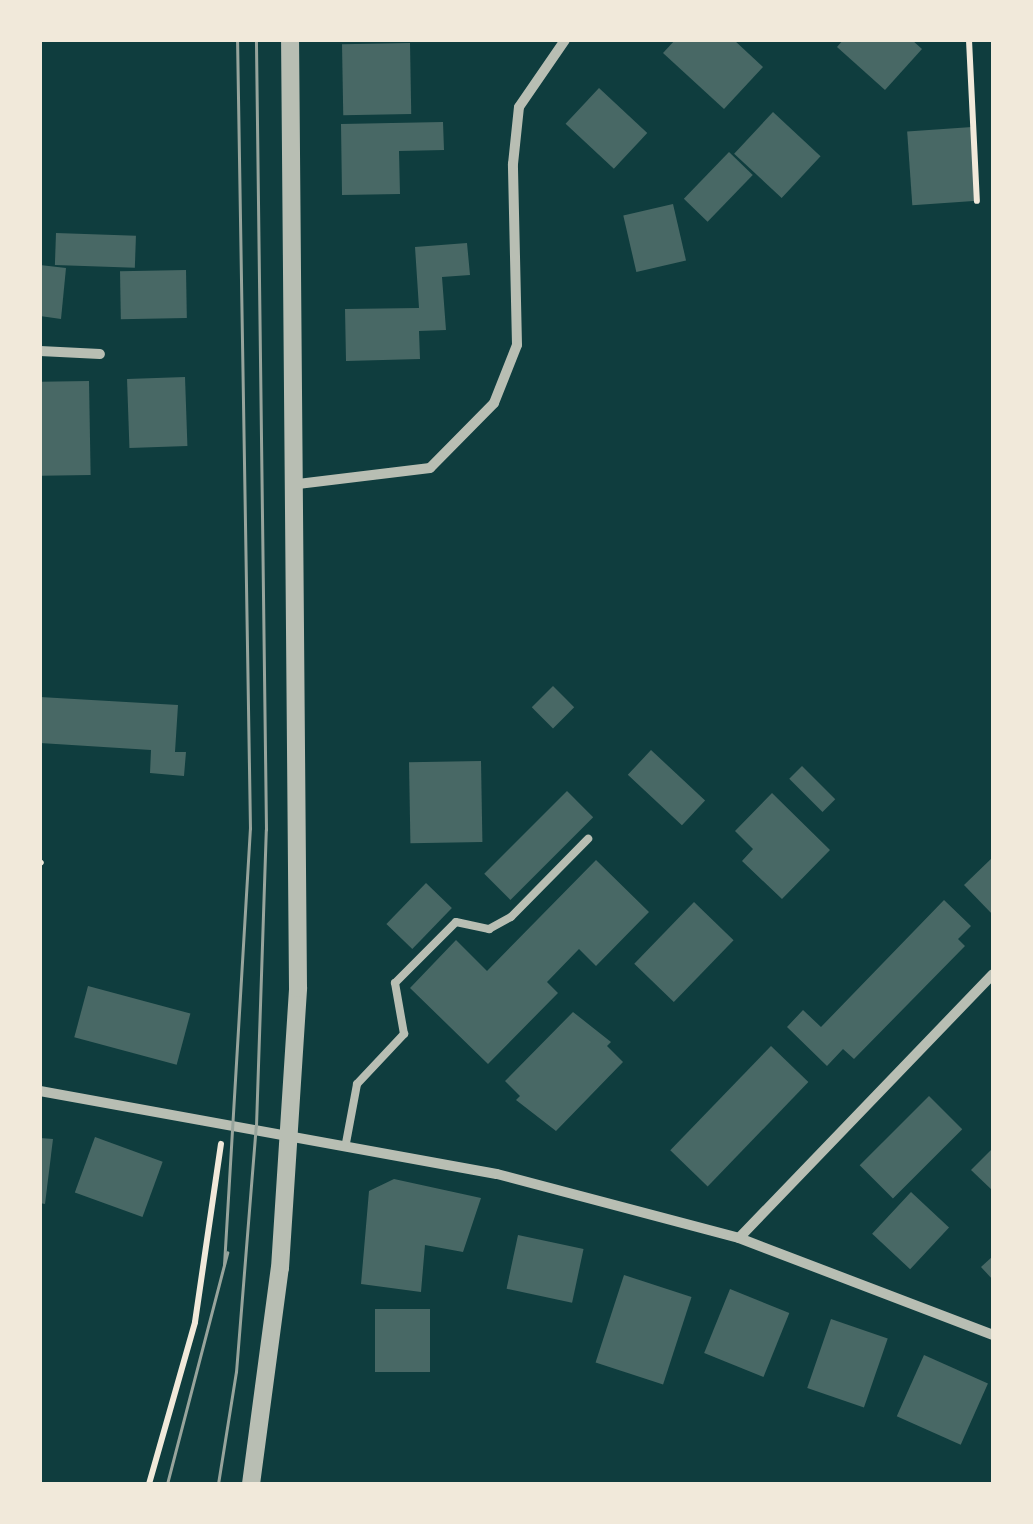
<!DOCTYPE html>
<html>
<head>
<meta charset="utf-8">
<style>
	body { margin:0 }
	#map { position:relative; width:1033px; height:1524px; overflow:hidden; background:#0f3d3e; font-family:"Varela Round",sans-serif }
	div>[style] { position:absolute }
	.building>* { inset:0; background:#486865; transform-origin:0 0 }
	.path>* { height:6px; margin:-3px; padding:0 3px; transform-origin:3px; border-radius:3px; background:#f1e9da }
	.service>* { height:8px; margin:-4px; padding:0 4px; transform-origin:4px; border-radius:4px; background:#b8beb3 }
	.minor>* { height:10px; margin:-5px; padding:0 5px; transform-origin:5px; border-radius:5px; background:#b8beb3 }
	.tertiary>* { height:18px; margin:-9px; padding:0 9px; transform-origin:9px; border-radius:9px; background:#b8beb3 }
	.tram>* { height:2.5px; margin:-1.25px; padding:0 1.25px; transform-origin:1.25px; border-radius:1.25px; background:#97a49c }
	span { translate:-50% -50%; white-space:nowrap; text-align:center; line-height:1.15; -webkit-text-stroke:9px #f1e9da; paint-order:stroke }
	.frame { position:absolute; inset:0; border:42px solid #f1e9da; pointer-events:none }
</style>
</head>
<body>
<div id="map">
	<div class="building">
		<i style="clip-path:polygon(675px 40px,734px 40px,763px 67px,724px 109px,663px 53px)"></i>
		<i style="clip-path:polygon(843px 40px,912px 40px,922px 49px,885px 90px,837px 47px)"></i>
		<i style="left:410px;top:43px;width:71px;height:68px;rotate:89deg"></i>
		<i style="left:599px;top:88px;width:66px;height:49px;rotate:43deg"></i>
		<i style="left:773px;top:112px;width:65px;height:57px;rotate:43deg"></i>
		<i style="clip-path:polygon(443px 122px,444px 150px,399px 151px,400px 194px,342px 195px,341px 124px)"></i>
		<i style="left:972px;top:127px;width:74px;height:65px;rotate:86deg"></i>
		<i style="left:729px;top:152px;width:33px;height:65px;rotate:44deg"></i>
		<i style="left:673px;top:204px;width:58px;height:51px;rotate:77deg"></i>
		<i style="left:56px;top:233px;width:80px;height:32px;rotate:2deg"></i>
		<i style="clip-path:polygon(467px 243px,470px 275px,442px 277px,446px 330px,419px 331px,420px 359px,346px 361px,345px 309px,419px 308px,415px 247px)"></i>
		<i style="clip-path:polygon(40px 265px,66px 268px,61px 319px,40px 316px)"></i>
		<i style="left:186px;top:270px;width:48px;height:66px;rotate:89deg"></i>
		<i style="left:185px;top:377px;width:69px;height:58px;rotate:88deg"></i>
		<i style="left:89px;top:381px;width:94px;height:49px;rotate:89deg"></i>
		<i style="left:553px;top:686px;width:30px;height:30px;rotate:45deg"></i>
		<i style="clip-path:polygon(40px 697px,178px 705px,175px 752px,186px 752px,184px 776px,150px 773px,151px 750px,40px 743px)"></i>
		<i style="left:651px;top:750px;width:74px;height:34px;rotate:43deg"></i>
		<i style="left:481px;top:761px;width:81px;height:72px;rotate:89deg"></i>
		<i style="left:802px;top:766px;width:47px;height:18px;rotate:45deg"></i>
		<i style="left:567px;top:791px;width:37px;height:117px;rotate:45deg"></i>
		<i style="clip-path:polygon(772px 793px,830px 850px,782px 899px,742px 861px,753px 849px,735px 831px)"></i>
		<i style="clip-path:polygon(993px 857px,993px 915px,964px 885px)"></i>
		<i style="clip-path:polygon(596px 860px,649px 912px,596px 966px,579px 949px,547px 982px,558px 993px,488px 1064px,410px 988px,456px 940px,487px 971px)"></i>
		<i style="left:426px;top:883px;width:36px;height:57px;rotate:44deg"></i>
		<i style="clip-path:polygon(944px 900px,971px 926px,958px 939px,965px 946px,854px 1059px,843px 1049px,827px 1066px,787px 1027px,803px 1010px,821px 1027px)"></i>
		<i style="left:694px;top:902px;width:55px;height:86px;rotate:44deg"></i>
		<i style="left:88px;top:986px;width:106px;height:53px;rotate:15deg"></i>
		<i style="clip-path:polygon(573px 1012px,611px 1042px,607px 1046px,623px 1062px,556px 1131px,516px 1100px,520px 1096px,505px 1081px)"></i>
		<i style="left:771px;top:1046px;width:52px;height:145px;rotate:44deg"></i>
		<i style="left:929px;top:1096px;width:47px;height:98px;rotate:45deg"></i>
		<i style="left:95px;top:1137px;width:72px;height:59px;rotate:20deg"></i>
		<i style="clip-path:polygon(40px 1138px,53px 1139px,45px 1204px,40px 1203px)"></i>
		<i style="clip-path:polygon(993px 1148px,993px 1191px,971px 1170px)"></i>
		<i style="clip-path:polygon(394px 1179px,481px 1198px,463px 1252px,425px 1245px,421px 1292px,361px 1284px,369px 1191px)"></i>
		<i style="left:911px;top:1192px;width:52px;height:57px;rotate:43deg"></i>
		<i style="left:518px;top:1235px;width:67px;height:55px;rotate:12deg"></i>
		<i style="clip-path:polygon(993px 1256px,993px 1280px,981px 1267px)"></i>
		<i style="left:624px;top:1275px;width:71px;height:92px;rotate:18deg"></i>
		<i style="left:730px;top:1289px;width:64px;height:69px;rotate:22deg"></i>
		<i style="left:375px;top:1309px;width:55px;height:63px"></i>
		<i style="left:831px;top:1319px;width:60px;height:73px;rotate:19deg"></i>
		<i style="left:924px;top:1355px;width:70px;height:67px;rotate:24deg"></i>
	</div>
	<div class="path">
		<i style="left:969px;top:40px;width:161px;rotate:87.2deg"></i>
		<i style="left:40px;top:862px;width:1px;rotate:45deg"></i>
		<i style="left:149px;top:1484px;width:168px;rotate:-74.1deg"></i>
		<i style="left:195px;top:1322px;width:180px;rotate:-81.7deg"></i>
	</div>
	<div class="service">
		<i style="left:346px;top:1143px;width:60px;rotate:-79.4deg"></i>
		<i style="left:357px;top:1084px;width:69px;rotate:-46.8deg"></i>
		<i style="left:404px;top:1034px;width:52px;rotate:-100deg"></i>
		<i style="left:395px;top:983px;width:86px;rotate:-45deg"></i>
		<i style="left:456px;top:922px;width:34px;rotate:12deg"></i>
		<i style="left:489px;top:929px;width:25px;rotate:-29deg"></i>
		<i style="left:511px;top:917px;width:110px;rotate:-45.4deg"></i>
	</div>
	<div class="minor">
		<i style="left:40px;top:351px;width:60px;rotate:2.9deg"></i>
		<i style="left:298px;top:484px;width:133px;rotate:-6.9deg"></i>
		<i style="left:430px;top:468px;width:91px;rotate:-45.4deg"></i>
		<i style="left:494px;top:403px;width:62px;rotate:-68.4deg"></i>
		<i style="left:517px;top:345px;width:181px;rotate:-91.3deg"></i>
		<i style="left:513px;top:164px;width:57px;rotate:-84deg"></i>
		<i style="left:519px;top:107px;width:81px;rotate:-55.5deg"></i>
		<i style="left:40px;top:1091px;width:464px;rotate:10.3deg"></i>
		<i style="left:497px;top:1174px;width:250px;rotate:14.8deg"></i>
		<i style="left:739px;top:1238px;width:272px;rotate:20.9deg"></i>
		<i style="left:739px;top:1238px;width:366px;rotate:-46.1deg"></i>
	</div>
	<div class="tertiary">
		<i style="left:251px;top:1484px;width:218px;rotate:-82.4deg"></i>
		<i style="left:280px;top:1268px;width:281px;rotate:-86.3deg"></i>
		<i style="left:298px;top:988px;width:948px;rotate:-90.48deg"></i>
	</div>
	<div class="tram">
		<i style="left:224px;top:1265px;width:437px;rotate:-86.6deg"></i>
		<i style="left:250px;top:829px;width:789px;rotate:-90.94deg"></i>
		<i style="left:167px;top:1484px;width:239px;rotate:-75.4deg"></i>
		<i style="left:218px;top:1484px;width:113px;rotate:-80.9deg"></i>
		<i style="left:236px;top:1372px;width:247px;rotate:-85.4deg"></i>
		<i style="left:256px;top:1126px;width:296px;rotate:-88.1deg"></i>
		<i style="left:266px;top:830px;width:790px;rotate:-90.73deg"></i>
	</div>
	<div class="frame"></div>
</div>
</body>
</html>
